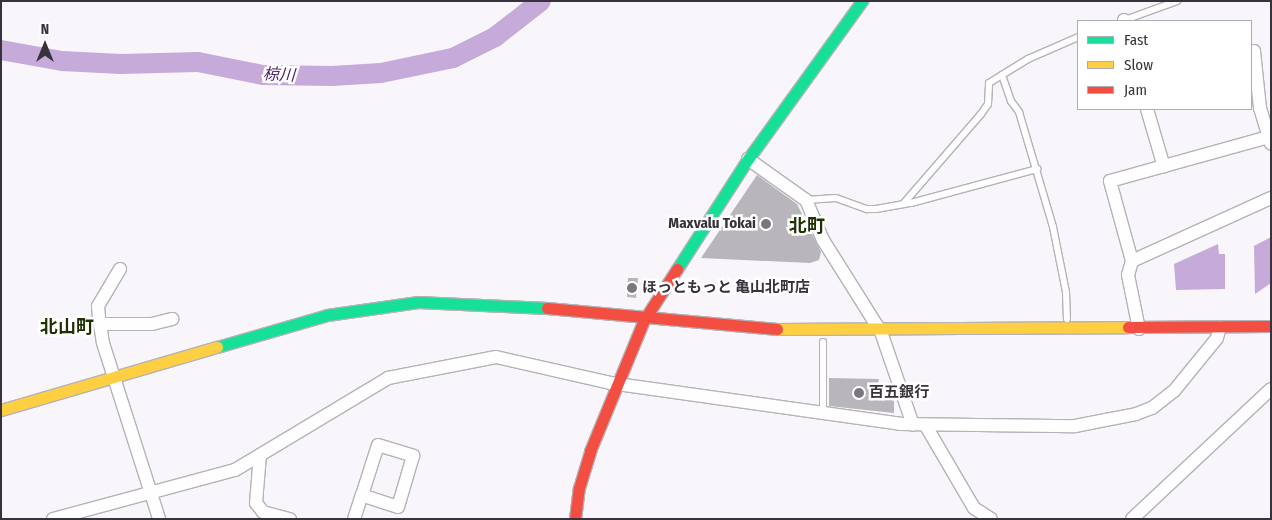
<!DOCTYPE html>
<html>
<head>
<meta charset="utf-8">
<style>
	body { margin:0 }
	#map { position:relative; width:1272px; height:520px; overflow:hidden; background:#f9f6fb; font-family:"Fira Sans Condensed","Noto Sans JP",sans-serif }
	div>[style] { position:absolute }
	.water>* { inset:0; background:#c6aad9 }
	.river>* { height:20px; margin:-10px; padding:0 10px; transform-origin:10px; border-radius:10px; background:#c6aad9 }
	.building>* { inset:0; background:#b8b5bb }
	.roads { filter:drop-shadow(1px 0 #b5b2b8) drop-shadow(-1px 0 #b5b2b8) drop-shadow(0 1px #b5b2b8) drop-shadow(0 -1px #b5b2b8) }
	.lane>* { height:6px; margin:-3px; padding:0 3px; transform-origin:3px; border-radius:3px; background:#fefefe }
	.street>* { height:12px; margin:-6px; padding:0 6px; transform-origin:6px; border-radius:6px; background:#fefefe }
	.fast>* { height:11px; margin:-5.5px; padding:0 5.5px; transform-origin:5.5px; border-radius:5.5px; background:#16e098 }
	.slow>* { height:11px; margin:-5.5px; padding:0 5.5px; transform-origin:5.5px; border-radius:5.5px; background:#ffcf43 }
	.jam>* { height:11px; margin:-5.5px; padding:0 5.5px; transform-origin:5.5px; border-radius:5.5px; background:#f24e42 }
	.dots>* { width:14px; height:14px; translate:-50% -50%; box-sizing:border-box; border:2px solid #fff; border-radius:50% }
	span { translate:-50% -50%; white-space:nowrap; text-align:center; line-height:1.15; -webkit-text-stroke:5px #fff; paint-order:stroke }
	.poi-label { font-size:15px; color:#38323c; font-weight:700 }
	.right { translate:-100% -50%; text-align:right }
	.left { translate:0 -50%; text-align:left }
	.water-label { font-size:16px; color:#471663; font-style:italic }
	.quarter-label { font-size:18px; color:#1d3200; font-weight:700 }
	.frame { position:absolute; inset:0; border:2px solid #38323c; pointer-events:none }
	.legend { position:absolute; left:1077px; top:20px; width:175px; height:90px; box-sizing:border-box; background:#fff; border:1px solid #afadb1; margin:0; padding:6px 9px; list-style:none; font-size:15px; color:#38323c }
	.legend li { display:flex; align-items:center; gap:10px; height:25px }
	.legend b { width:25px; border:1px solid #afadb1 }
	.north { position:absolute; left:20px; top:20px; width:50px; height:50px; -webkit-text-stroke:4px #fff; paint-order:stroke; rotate:0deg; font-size:14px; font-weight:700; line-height:20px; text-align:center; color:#38323c }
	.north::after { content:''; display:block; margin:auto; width:18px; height:22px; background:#38323c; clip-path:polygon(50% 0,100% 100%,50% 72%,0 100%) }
</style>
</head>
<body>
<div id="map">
	<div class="water">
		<i style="clip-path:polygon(1271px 237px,1271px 283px,1255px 294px,1254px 246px)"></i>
		<i style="clip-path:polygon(1218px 244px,1219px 254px,1225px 254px,1225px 289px,1176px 290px,1174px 264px)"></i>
	</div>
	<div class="river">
		<i style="left:1px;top:50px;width:62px;rotate:10.2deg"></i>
		<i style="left:62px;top:61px;width:59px;rotate:2.9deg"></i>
		<i style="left:121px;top:64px;width:77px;rotate:-1.5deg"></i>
		<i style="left:198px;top:62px;width:66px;rotate:11.3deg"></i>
		<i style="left:263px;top:75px;width:69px;rotate:0.8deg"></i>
		<i style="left:332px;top:76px;width:49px;rotate:-3.5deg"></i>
		<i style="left:381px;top:73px;width:74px;rotate:-11.8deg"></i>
		<i style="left:453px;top:58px;width:47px;rotate:-26.6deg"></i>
		<i style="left:495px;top:37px;width:58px;rotate:-38deg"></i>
	</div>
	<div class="building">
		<i style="clip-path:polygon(757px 175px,797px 204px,821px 252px,819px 260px,810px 263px,701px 258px)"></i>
		<i style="clip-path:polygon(628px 278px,638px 278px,636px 298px,627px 297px)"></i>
		<i style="clip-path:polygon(829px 378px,879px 379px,877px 387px,888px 387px,889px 399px,894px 401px,894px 413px,829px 406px)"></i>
	</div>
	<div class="roads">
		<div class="lane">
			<i style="left:1122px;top:21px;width:59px;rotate:-20deg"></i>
			<i style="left:1002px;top:75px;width:28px;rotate:71deg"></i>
			<i style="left:1011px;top:101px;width:14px;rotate:54deg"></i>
			<i style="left:1019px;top:112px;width:120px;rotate:73.5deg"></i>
			<i style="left:1053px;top:227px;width:66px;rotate:78.7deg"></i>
			<i style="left:1066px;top:292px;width:27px;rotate:88deg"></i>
			<i style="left:806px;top:200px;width:30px;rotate:-4deg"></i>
			<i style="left:836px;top:198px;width:33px;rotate:20deg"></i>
			<i style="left:867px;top:209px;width:9px"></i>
			<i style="left:876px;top:209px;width:36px;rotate:-10deg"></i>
			<i style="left:911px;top:203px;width:131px;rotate:-15.1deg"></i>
			<i style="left:904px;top:203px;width:118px;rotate:-49.1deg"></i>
			<i style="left:981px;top:114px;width:12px;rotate:-55deg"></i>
			<i style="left:988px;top:104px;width:21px;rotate:-87deg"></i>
			<i style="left:989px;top:83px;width:46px;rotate:-31.6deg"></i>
			<i style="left:1028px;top:59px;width:55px;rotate:-23.7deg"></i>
			<i style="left:823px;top:413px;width:71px;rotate:-90deg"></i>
		</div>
		<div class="street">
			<i style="left:1124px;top:20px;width:1px;rotate:90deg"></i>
			<i style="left:1254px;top:51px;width:57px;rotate:84deg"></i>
			<i style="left:1260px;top:108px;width:37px;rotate:73deg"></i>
			<i style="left:1147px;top:109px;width:60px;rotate:73.7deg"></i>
			<i style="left:748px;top:159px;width:71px;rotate:35.3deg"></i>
			<i style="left:806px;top:200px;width:43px;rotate:67deg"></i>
			<i style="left:823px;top:240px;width:109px;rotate:57.8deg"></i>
			<i style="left:881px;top:332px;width:98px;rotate:71deg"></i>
			<i style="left:1132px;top:261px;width:153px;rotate:-24.4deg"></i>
			<i style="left:120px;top:269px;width:43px;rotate:120.7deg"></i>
			<i style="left:98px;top:306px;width:12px;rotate:85deg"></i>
			<i style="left:99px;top:318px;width:25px;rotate:81deg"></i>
			<i style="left:103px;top:343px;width:185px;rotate:72.3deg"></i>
			<i style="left:100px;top:324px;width:52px"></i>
			<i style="left:152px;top:324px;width:21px;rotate:-14deg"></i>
			<i style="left:1139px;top:329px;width:55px;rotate:-101.5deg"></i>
			<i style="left:1128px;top:275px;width:15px;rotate:-74deg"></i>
			<i style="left:1132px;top:261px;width:83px;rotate:-105.4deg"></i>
			<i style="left:1110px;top:181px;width:165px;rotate:-15.5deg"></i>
			<i style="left:926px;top:426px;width:95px;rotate:59.7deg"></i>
			<i style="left:974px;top:508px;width:20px;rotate:33deg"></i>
			<i style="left:260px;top:455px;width:48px;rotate:94.8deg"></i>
			<i style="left:256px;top:503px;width:11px;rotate:52deg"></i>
			<i style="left:263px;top:512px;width:28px;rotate:15deg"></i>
			<i style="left:53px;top:519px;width:188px;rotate:-15.1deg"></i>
			<i style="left:235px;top:470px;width:179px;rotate:-31deg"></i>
			<i style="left:388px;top:378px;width:110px;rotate:-11deg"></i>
			<i style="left:496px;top:357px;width:117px;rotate:12.8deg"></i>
			<i style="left:610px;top:383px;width:293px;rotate:8deg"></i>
			<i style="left:900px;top:424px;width:175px;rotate:0.7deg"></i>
			<i style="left:1075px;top:426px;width:62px;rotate:-11.1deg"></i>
			<i style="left:1136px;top:414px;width:17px;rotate:-21deg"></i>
			<i style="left:1152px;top:408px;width:28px;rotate:-38deg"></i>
			<i style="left:1174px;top:391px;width:68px;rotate:-50.9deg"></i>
			<i style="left:1217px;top:338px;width:11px;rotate:-75deg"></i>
			<i style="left:354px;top:519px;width:25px;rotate:-72deg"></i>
			<i style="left:362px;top:495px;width:52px;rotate:-72.3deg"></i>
			<i style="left:378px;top:445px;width:37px;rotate:17deg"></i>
			<i style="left:413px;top:456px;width:53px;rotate:106.4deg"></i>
			<i style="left:398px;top:507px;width:38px;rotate:-162deg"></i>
			<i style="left:1132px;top:519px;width:190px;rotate:-43.1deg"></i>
		</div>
		<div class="fast">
			<i style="left:677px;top:269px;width:131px;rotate:-57.2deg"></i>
			<i style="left:748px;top:159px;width:195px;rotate:-54.2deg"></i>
			<i style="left:217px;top:347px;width:115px;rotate:-16.2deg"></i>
			<i style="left:327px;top:315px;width:92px;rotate:-8.1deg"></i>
			<i style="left:418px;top:302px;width:129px;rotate:2.7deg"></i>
		</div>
		<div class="slow">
			<i style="left:777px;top:329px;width:351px;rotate:-0.3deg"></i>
			<i style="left:1px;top:410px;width:225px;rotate:-16.3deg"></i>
		</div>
		<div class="jam">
			<i style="left:547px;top:308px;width:231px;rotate:5.2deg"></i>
			<i style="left:1128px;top:327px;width:143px;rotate:-0.4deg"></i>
			<i style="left:575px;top:519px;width:31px;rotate:-83deg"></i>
			<i style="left:579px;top:488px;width:39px;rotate:-73deg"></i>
			<i style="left:590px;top:451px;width:142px;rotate:-67.6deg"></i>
			<i style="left:644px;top:320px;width:61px;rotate:-57.1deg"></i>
		</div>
	</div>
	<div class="dots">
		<i style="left:766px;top:224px;background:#7c777f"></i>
		<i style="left:632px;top:288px;background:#7c777f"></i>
		<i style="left:859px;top:393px;background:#7c777f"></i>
	</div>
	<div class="poi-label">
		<span class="right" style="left:756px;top:224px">Maxvalu Tokai</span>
		<span class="left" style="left:642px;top:288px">ほっともっと 亀山北町店</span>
		<span class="left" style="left:869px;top:393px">百五銀行</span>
	</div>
	<div class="water-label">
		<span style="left:279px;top:75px;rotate:3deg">椋川</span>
	</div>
	<div class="quarter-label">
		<span style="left:807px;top:226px">北町</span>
		<span style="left:67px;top:327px">北山町</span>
	</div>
	<div class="frame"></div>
	<ul class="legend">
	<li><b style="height:6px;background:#16e098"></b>Fast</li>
	<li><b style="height:6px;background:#ffcf43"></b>Slow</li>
	<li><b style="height:6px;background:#f24e42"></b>Jam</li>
	</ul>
	<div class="north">N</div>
</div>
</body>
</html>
